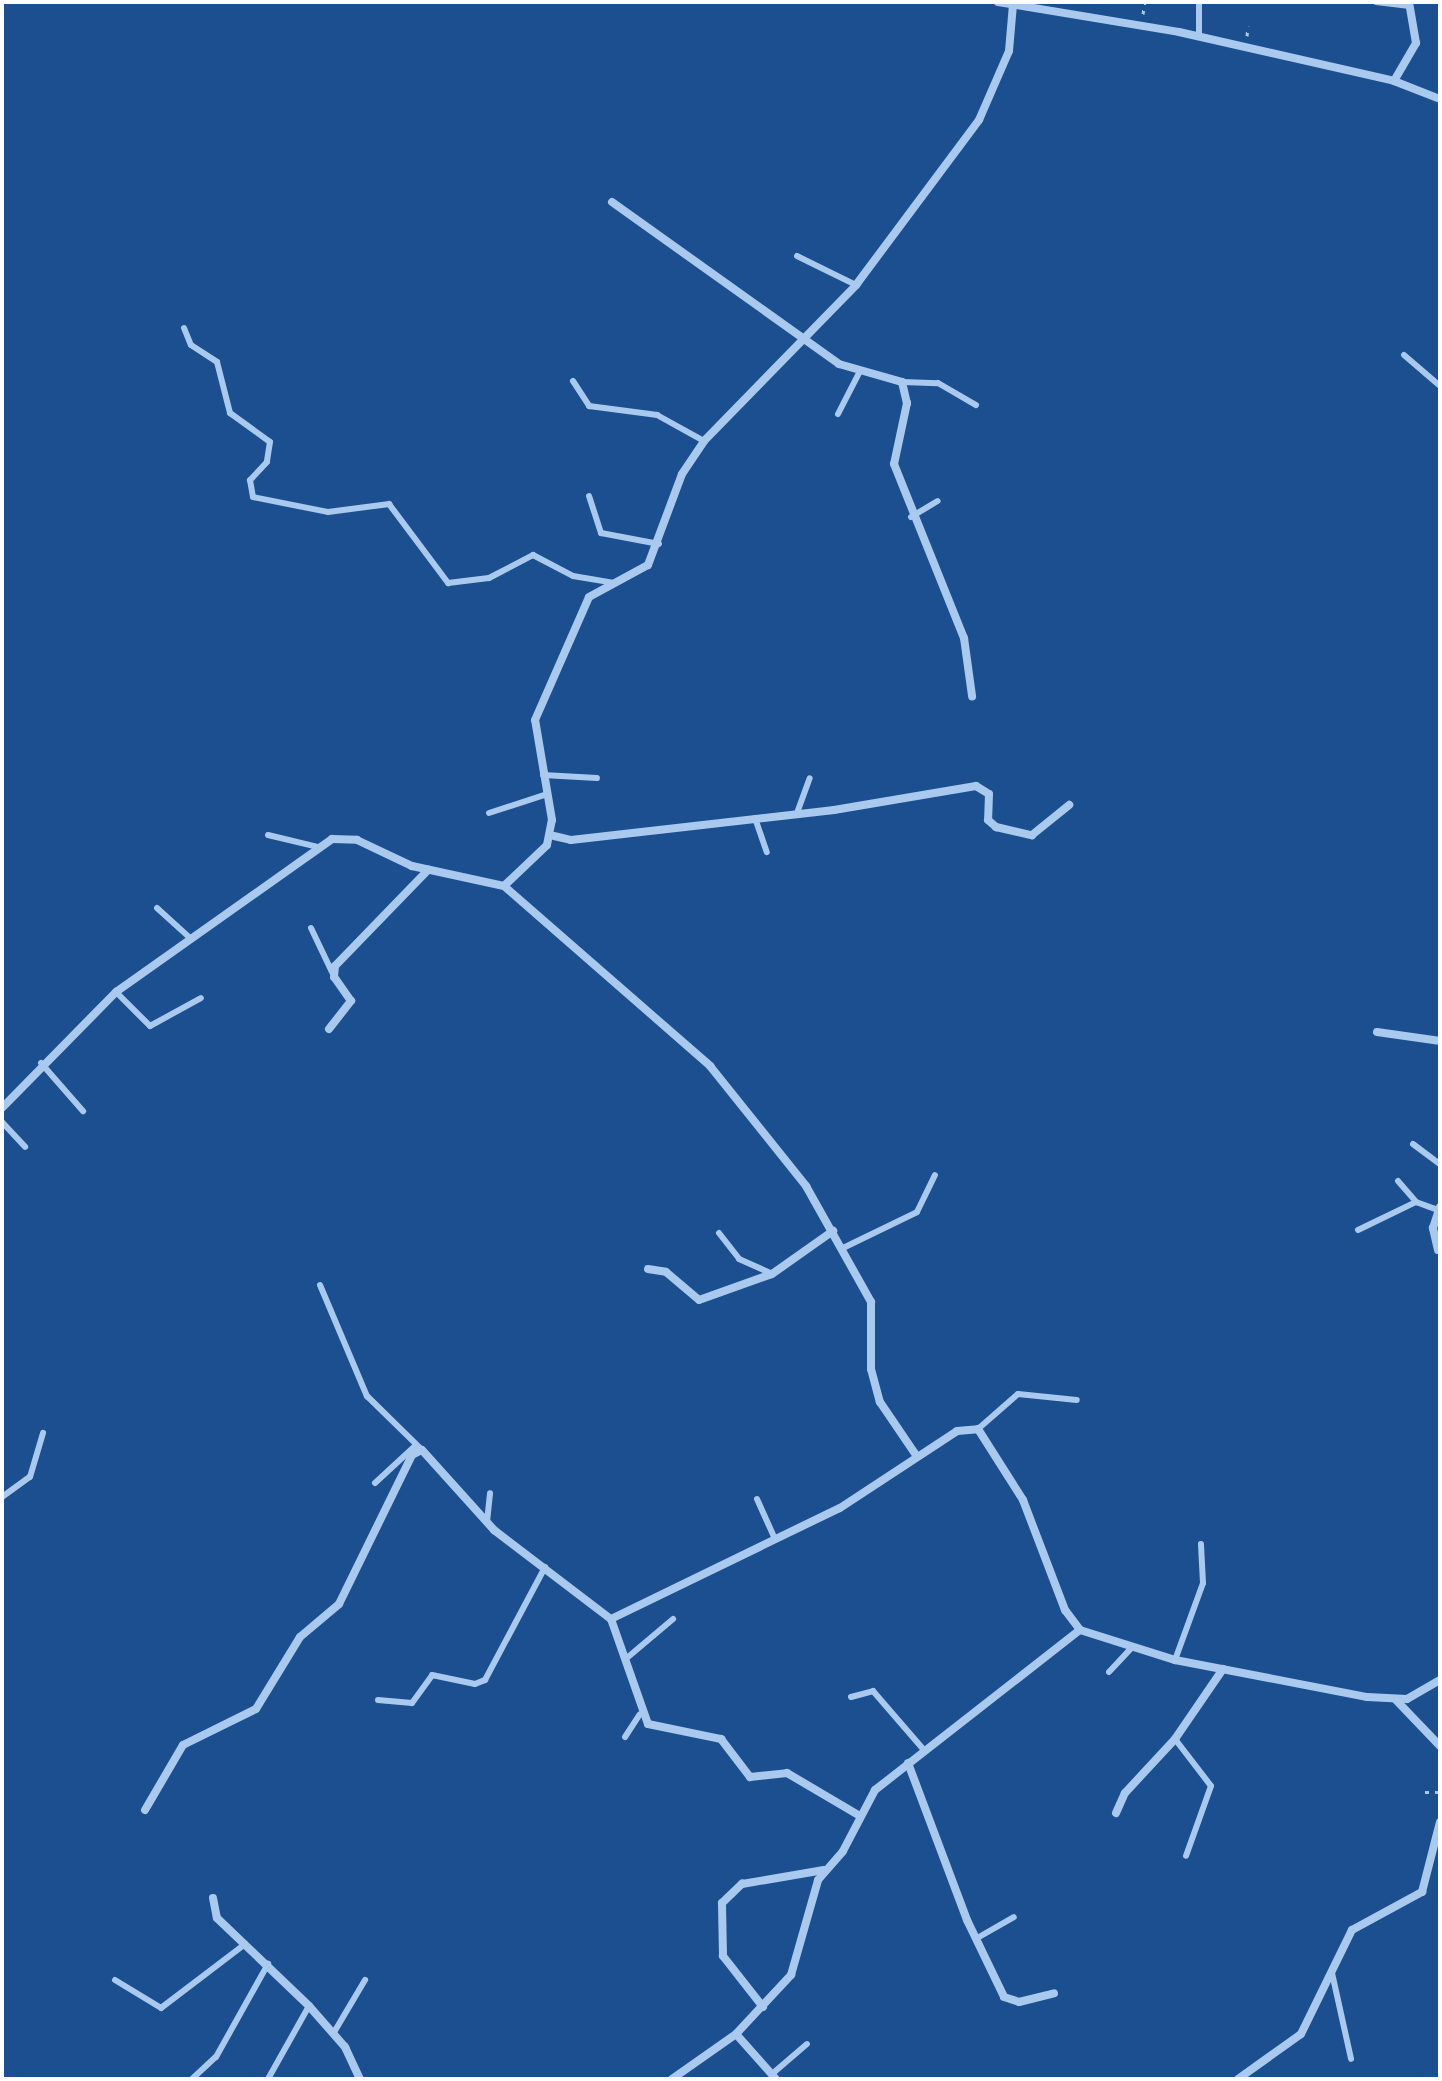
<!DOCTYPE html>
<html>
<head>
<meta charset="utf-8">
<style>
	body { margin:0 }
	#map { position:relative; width:1442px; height:2081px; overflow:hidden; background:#1b4f8f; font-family:Rubik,sans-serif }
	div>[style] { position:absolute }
	.path>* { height:3px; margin-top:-1.5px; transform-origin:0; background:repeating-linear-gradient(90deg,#a9c9ee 0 4px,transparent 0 10px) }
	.lane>* { height:6px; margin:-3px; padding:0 3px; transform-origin:3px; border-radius:3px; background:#a9c9ee }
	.street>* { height:8px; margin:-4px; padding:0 4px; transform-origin:4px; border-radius:4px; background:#a9c9ee }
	span { translate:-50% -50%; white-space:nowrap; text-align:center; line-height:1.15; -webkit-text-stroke:6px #1b4f8f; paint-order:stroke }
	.frame { position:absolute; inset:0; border:4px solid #fff; pointer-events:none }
</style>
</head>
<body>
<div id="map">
	<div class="path">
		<i style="left:1143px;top:14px;width:12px;rotate:-81deg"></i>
		<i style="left:1247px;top:36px;width:10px;rotate:-84deg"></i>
		<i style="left:1425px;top:1792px;width:15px"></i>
	</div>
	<div class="lane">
		<i style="left:1376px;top:2px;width:34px;rotate:7deg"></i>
		<i style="left:1199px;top:36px;width:34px;rotate:-90deg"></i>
		<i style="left:797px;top:256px;width:66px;rotate:26.2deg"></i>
		<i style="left:184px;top:328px;width:18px;rotate:68deg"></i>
		<i style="left:191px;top:345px;width:31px;rotate:33deg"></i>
		<i style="left:217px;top:362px;width:53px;rotate:75.7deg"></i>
		<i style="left:230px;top:413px;width:49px;rotate:35.9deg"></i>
		<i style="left:270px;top:442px;width:20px;rotate:99deg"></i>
		<i style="left:267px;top:462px;width:25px;rotate:133deg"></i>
		<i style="left:250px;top:480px;width:17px;rotate:80deg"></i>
		<i style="left:253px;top:497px;width:76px;rotate:11.3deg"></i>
		<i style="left:328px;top:512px;width:62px;rotate:-7.5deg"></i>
		<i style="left:389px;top:504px;width:99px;rotate:53.2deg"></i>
		<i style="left:448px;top:583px;width:41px;rotate:-7deg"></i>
		<i style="left:489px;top:578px;width:50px;rotate:-27.6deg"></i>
		<i style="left:533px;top:555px;width:45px;rotate:27.7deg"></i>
		<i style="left:573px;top:576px;width:43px;rotate:9.5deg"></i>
		<i style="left:1404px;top:355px;width:48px;rotate:40.7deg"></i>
		<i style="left:573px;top:381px;width:30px;rotate:57deg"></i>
		<i style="left:589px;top:406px;width:69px;rotate:7.5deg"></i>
		<i style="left:657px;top:415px;width:54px;rotate:29deg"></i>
		<i style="left:902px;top:382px;width:36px;rotate:2deg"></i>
		<i style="left:938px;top:383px;width:44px;rotate:30.1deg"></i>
		<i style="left:838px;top:414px;width:46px;rotate:-62.9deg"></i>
		<i style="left:589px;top:496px;width:39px;rotate:72deg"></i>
		<i style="left:601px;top:533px;width:59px;rotate:10.7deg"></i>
		<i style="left:911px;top:517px;width:31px;rotate:-31deg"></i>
		<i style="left:543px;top:775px;width:54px;rotate:3.2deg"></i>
		<i style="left:489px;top:813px;width:61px;rotate:-18.1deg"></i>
		<i style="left:797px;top:813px;width:37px;rotate:-70deg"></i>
		<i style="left:755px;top:818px;width:36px;rotate:71deg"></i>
		<i style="left:268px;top:835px;width:51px;rotate:13.5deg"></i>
		<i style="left:157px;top:908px;width:43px;rotate:42.2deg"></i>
		<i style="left:311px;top:928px;width:49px;rotate:64.5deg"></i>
		<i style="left:116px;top:992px;width:48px;rotate:45deg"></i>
		<i style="left:150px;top:1026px;width:58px;rotate:-28.8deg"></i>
		<i style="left:41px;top:1063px;width:64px;rotate:48.8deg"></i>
		<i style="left:2px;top:1122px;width:34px;rotate:47deg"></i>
		<i style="left:1413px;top:1144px;width:34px;rotate:37deg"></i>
		<i style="left:1398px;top:1181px;width:28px;rotate:49deg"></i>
		<i style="left:1416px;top:1202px;width:23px;rotate:20deg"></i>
		<i style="left:1358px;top:1230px;width:64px;rotate:-25.8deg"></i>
		<i style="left:719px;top:1233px;width:33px;rotate:52deg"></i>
		<i style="left:739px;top:1259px;width:35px;rotate:24deg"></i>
		<i style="left:843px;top:1248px;width:82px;rotate:-25.9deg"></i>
		<i style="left:917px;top:1212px;width:41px;rotate:-64.1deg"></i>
		<i style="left:320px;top:1285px;width:121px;rotate:67.1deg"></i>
		<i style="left:367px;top:1396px;width:77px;rotate:44.5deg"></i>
		<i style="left:978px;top:1429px;width:53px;rotate:-41.2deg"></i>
		<i style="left:1018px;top:1394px;width:59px;rotate:5.8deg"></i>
		<i style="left:375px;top:1483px;width:56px;rotate:-42.8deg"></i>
		<i style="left:2px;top:1497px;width:34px;rotate:-36deg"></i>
		<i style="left:30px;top:1477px;width:46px;rotate:-73.5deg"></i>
		<i style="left:757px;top:1499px;width:44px;rotate:65.8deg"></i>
		<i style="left:487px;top:1522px;width:29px;rotate:-84deg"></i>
		<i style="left:628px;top:1657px;width:59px;rotate:-40.2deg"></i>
		<i style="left:1175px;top:1660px;width:82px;rotate:-70deg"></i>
		<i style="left:1203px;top:1583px;width:39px;rotate:-93deg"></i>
		<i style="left:1109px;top:1672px;width:33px;rotate:-47deg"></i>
		<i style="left:851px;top:1697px;width:23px;rotate:-15deg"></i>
		<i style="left:873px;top:1691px;width:78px;rotate:49.2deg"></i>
		<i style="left:378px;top:1700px;width:34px;rotate:5deg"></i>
		<i style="left:412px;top:1703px;width:34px;rotate:-54deg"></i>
		<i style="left:432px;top:1675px;width:44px;rotate:11.8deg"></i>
		<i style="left:475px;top:1684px;width:11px;rotate:-22deg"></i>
		<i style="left:485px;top:1680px;width:128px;rotate:-62deg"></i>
		<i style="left:625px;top:1737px;width:27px;rotate:-57deg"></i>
		<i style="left:1175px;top:1739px;width:59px;rotate:52.5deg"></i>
		<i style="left:1211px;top:1786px;width:74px;rotate:109.7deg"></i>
		<i style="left:979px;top:1937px;width:40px;rotate:-29.7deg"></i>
		<i style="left:1332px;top:1973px;width:88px;rotate:77.5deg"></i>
		<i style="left:115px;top:1980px;width:54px;rotate:31.3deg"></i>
		<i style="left:161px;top:2008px;width:106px;rotate:-37.3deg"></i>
		<i style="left:333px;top:2034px;width:63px;rotate:-59.3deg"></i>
		<i style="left:772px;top:2074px;width:46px;rotate:-40.6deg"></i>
		<i style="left:192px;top:2079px;width:33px;rotate:-43deg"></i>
		<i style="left:216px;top:2057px;width:107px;rotate:-60.8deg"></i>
		<i style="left:268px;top:2079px;width:84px;rotate:-60.7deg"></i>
	</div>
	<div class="street">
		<i style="left:998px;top:2px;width:183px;rotate:9.4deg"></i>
		<i style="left:1179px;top:32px;width:221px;rotate:12.8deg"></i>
		<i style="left:1394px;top:81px;width:49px;rotate:21.4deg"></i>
		<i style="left:1394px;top:81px;width:44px;rotate:-59.9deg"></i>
		<i style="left:1416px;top:43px;width:42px;rotate:-99.7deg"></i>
		<i style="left:612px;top:202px;width:279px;rotate:35.5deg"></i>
		<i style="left:839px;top:364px;width:66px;rotate:15.9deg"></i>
		<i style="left:902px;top:382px;width:22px;rotate:77deg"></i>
		<i style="left:907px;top:403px;width:62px;rotate:102deg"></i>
		<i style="left:894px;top:464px;width:188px;rotate:68.1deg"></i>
		<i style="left:964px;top:638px;width:59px;rotate:82.1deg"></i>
		<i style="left:554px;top:836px;width:17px;rotate:13deg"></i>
		<i style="left:571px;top:840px;width:265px;rotate:-6.5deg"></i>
		<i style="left:834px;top:810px;width:144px;rotate:-9.6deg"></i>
		<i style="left:976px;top:786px;width:15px;rotate:32deg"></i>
		<i style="left:989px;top:794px;width:26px;rotate:92deg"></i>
		<i style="left:988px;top:820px;width:11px;rotate:41deg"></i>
		<i style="left:996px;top:827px;width:37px;rotate:13deg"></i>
		<i style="left:1032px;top:835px;width:48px;rotate:-39deg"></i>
		<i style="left:504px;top:886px;width:274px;rotate:41.1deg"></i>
		<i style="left:710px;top:1066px;width:154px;rotate:51.3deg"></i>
		<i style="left:806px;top:1186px;width:133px;rotate:60.7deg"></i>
		<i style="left:871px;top:1302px;width:67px;rotate:90deg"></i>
		<i style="left:871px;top:1369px;width:34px;rotate:75deg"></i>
		<i style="left:880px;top:1402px;width:64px;rotate:55.8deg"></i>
		<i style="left:329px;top:1029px;width:36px;rotate:-52deg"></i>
		<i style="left:351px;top:1001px;width:29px;rotate:-125deg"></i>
		<i style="left:334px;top:977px;width:11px;rotate:-85deg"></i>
		<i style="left:335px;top:966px;width:134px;rotate:-45.9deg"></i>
		<i style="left:1377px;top:1032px;width:64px;rotate:8.1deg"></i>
		<i style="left:2px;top:1108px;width:163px;rotate:-45.5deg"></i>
		<i style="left:116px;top:992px;width:265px;rotate:-35.3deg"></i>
		<i style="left:332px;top:839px;width:25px;rotate:2deg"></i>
		<i style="left:357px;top:840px;width:61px;rotate:25.3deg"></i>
		<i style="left:412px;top:866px;width:94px;rotate:12.3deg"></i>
		<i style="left:504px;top:886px;width:59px;rotate:-43.6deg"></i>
		<i style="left:547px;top:845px;width:25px;rotate:-79deg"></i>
		<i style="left:552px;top:820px;width:101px;rotate:-99.6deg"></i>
		<i style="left:535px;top:720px;width:134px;rotate:-66.3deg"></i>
		<i style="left:589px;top:597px;width:67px;rotate:-28.5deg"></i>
		<i style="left:648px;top:565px;width:97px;rotate:-69.5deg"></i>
		<i style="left:682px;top:474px;width:40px;rotate:-56deg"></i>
		<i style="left:704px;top:441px;width:218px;rotate:-45.7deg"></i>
		<i style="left:856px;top:285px;width:206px;rotate:-53.3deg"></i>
		<i style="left:979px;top:120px;width:75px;rotate:-66.5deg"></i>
		<i style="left:1009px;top:51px;width:47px;rotate:-85.1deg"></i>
		<i style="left:1438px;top:1250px;width:23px;rotate:-103deg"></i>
		<i style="left:1433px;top:1228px;width:22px;rotate:-72deg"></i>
		<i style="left:648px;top:1269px;width:18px;rotate:9deg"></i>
		<i style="left:666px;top:1272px;width:43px;rotate:40.3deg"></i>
		<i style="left:699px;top:1300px;width:77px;rotate:-19.6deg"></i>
		<i style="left:772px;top:1274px;width:75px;rotate:-35.2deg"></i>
		<i style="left:611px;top:1619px;width:111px;rotate:70.6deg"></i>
		<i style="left:648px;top:1724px;width:75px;rotate:11.6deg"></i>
		<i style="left:721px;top:1739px;width:48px;rotate:52.7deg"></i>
		<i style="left:750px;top:1777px;width:37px;rotate:-6deg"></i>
		<i style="left:787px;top:1773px;width:85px;rotate:30.5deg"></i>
		<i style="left:1396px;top:1700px;width:64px;rotate:46.3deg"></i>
		<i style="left:908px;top:1763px;width:168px;rotate:69.4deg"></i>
		<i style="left:967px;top:1920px;width:85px;rotate:64.3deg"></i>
		<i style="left:1004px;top:1997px;width:16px;rotate:18deg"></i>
		<i style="left:1019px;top:2002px;width:36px;rotate:-14deg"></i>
		<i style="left:145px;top:1810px;width:75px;rotate:-59.7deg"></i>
		<i style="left:183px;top:1745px;width:81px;rotate:-26.3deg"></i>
		<i style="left:256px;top:1709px;width:84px;rotate:-58.6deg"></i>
		<i style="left:300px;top:1637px;width:51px;rotate:-40.2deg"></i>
		<i style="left:339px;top:1604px;width:166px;rotate:-63.9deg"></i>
		<i style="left:412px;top:1455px;width:11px;rotate:-27deg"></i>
		<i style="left:422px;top:1450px;width:108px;rotate:48deg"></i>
		<i style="left:494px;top:1530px;width:147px;rotate:37.3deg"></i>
		<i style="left:611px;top:1619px;width:254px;rotate:-25.9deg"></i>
		<i style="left:840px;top:1508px;width:140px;rotate:-33.3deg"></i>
		<i style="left:957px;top:1431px;width:21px;rotate:-5deg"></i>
		<i style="left:978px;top:1429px;width:84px;rotate:57.6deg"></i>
		<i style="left:1023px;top:1500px;width:118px;rotate:69.1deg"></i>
		<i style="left:1065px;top:1610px;width:25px;rotate:53deg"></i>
		<i style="left:1080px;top:1630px;width:100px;rotate:17.5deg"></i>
		<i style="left:1175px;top:1660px;width:196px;rotate:10.9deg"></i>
		<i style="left:1367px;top:1697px;width:40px;rotate:2.9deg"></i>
		<i style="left:1407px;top:1699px;width:38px;rotate:-30deg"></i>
		<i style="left:1116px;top:1813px;width:22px;rotate:-66deg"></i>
		<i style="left:1125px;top:1793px;width:74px;rotate:-47.2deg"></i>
		<i style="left:1175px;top:1739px;width:85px;rotate:-55.6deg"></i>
		<i style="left:213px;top:1898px;width:20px;rotate:79deg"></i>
		<i style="left:217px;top:1918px;width:127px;rotate:43.7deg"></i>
		<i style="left:309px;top:2006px;width:55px;rotate:48.7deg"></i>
		<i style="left:345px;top:2047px;width:35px;rotate:65deg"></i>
		<i style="left:763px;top:2007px;width:65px;rotate:-128.1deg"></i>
		<i style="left:723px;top:1956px;width:53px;rotate:-91.1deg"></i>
		<i style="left:722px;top:1903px;width:28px;rotate:-44deg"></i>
		<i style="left:742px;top:1884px;width:83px;rotate:-9.7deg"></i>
		<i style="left:736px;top:2034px;width:60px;rotate:48.4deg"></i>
		<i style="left:672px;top:2079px;width:78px;rotate:-35.1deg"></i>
		<i style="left:736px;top:2034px;width:81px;rotate:-47deg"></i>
		<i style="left:791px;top:1975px;width:99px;rotate:-74.1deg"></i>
		<i style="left:818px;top:1880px;width:38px;rotate:-49deg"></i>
		<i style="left:843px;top:1851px;width:69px;rotate:-62.3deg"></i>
		<i style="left:875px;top:1790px;width:260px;rotate:-38deg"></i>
		<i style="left:1238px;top:2079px;width:77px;rotate:-35.5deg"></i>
		<i style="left:1301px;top:2034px;width:116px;rotate:-63.9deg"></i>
		<i style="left:1352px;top:1930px;width:80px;rotate:-28.5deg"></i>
		<i style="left:1422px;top:1892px;width:72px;rotate:-75.6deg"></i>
	</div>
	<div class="frame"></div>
</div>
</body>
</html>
